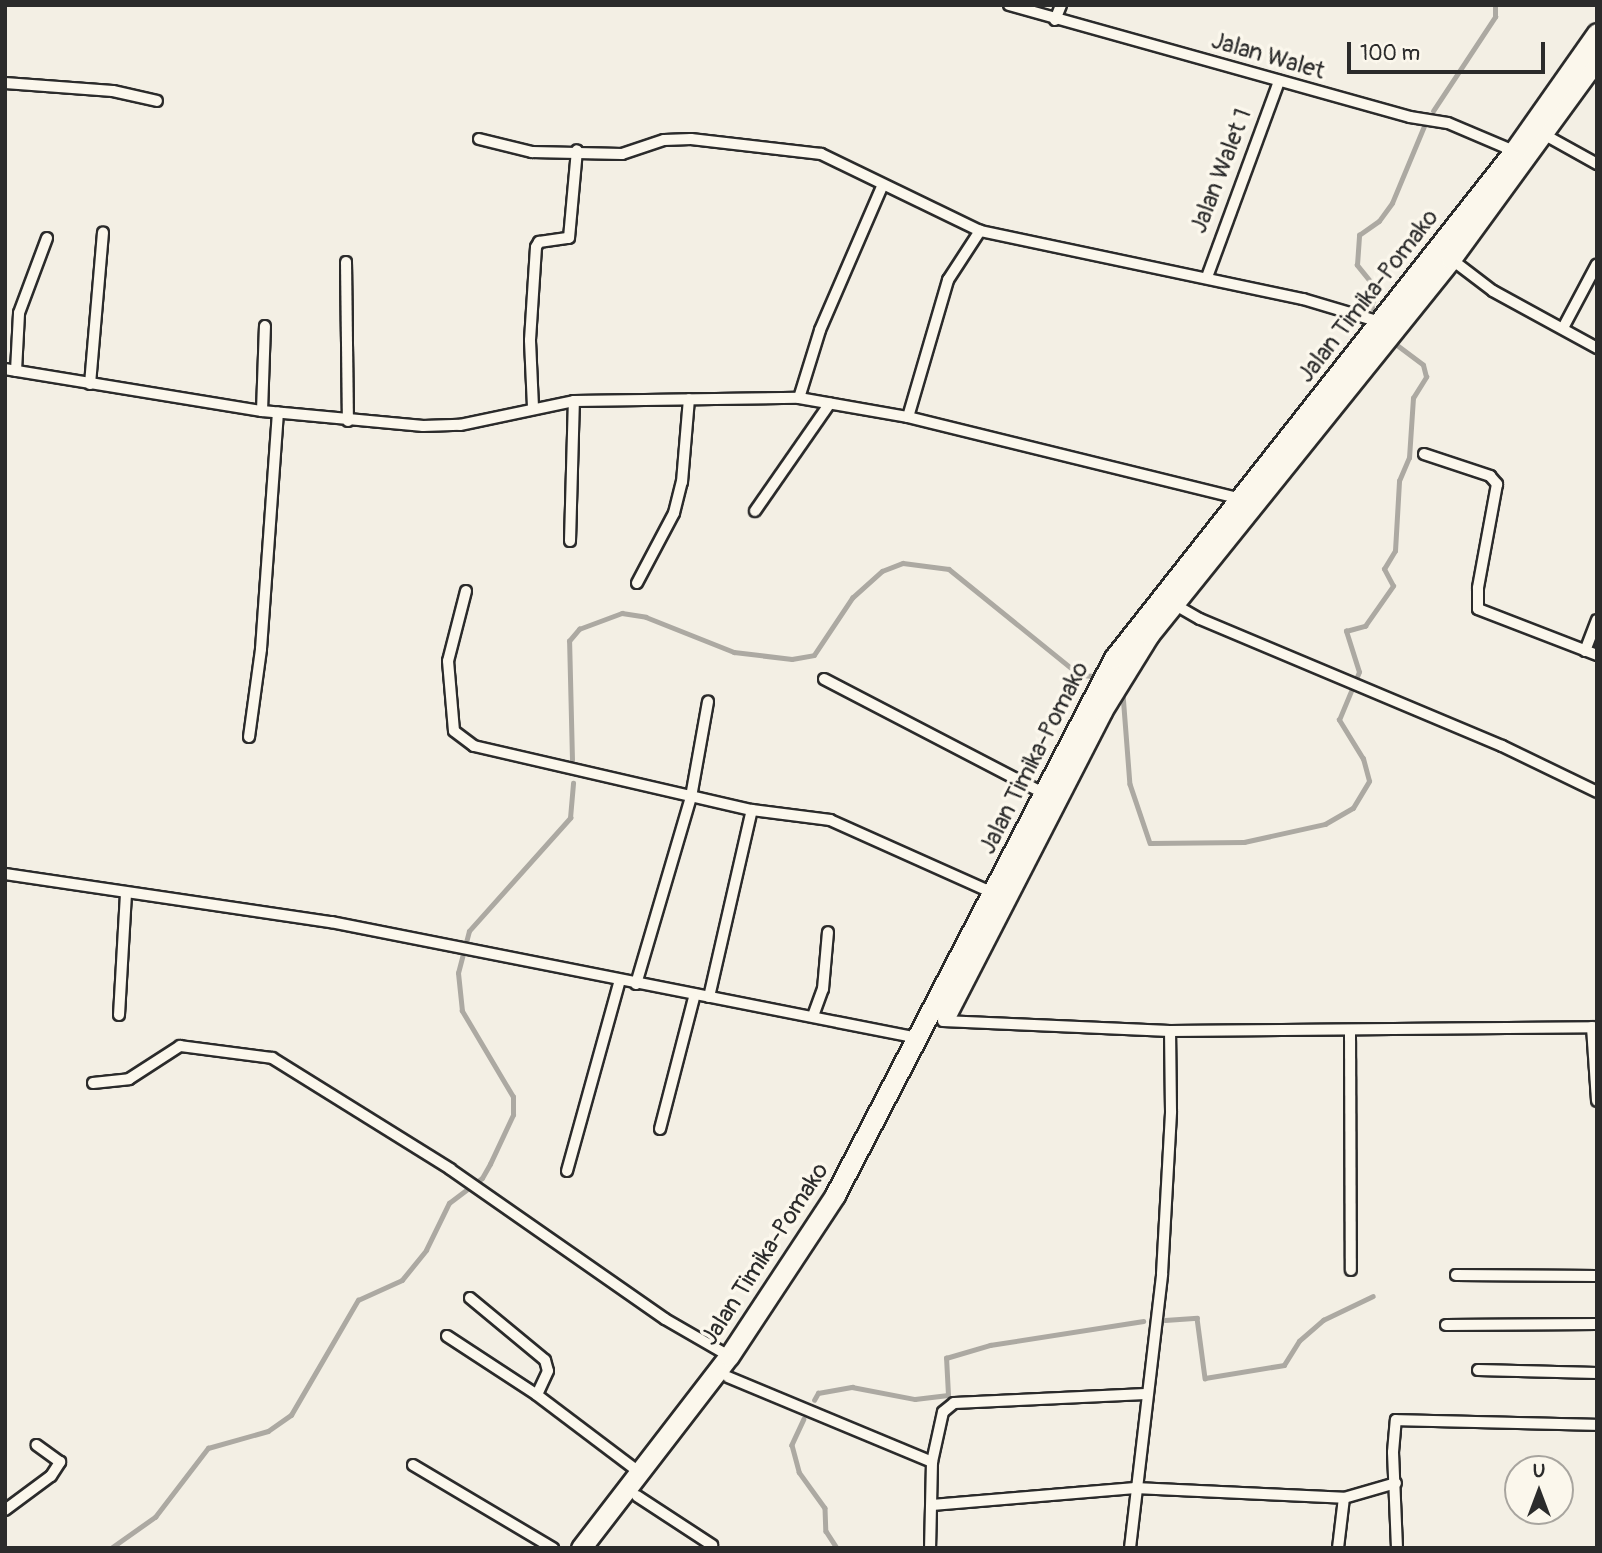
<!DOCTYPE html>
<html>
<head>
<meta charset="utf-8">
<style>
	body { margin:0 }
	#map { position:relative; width:1602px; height:1553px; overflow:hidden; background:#f3efe4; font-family:Pangolin,sans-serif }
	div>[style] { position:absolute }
	.stream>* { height:4.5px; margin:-2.25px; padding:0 2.25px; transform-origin:2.25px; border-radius:2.25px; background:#aca9a2 }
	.roads { filter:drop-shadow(2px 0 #2b2b2b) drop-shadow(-2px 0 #2b2b2b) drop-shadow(0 2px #2b2b2b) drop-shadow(0 -2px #2b2b2b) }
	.street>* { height:10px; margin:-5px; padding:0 5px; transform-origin:5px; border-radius:5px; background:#fbf7ec }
	.highway>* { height:19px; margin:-9.5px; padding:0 9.5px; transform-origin:9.5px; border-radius:9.5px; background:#fbf7ec }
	span { translate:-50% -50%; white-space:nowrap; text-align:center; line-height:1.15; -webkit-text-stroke:7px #fbf7ec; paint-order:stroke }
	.street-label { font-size:24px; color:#2b2b2b }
	.frame { position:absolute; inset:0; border:7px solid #2b2b2b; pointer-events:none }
	.north { position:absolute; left:1504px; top:1455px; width:70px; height:70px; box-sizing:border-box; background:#fbf7ec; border:2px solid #a8a59f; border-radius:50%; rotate:0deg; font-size:19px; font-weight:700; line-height:28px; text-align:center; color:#2b2b2b }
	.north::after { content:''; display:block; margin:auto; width:24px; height:32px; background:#2b2b2b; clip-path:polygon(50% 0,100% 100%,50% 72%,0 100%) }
	.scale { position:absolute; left:1347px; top:42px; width:198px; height:32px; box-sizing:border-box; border:4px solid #2b2b2b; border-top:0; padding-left:9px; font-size:21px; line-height:24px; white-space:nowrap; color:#2b2b2b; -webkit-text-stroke:5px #fbf7ec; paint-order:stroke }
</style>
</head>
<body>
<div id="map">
	<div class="stream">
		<i style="left:1433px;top:111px;width:113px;rotate:-56.6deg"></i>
		<i style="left:1495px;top:17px;width:12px;rotate:-90deg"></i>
		<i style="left:1377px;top:315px;width:11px;rotate:-124deg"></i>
		<i style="left:1371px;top:306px;width:17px;rotate:-69deg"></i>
		<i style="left:1377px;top:290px;width:32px;rotate:-129deg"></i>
		<i style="left:1357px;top:265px;width:30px;rotate:-86deg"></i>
		<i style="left:1359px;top:235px;width:24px;rotate:-35deg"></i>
		<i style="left:1379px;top:221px;width:22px;rotate:-54deg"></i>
		<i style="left:1392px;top:203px;width:83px;rotate:-67.4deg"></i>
		<i style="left:1123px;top:694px;width:90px;rotate:85.6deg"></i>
		<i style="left:1130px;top:784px;width:62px;rotate:71.3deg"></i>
		<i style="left:1150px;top:843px;width:94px;rotate:-0.6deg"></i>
		<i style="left:1244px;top:842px;width:83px;rotate:-12.5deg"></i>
		<i style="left:1325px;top:824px;width:32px;rotate:-30deg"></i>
		<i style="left:1353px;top:808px;width:31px;rotate:-59deg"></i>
		<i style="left:1369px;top:781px;width:23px;rotate:-105deg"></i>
		<i style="left:1363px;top:759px;width:46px;rotate:-121.6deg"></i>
		<i style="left:1339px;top:720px;width:52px;rotate:-67.4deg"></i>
		<i style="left:1359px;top:672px;width:43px;rotate:-107.6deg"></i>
		<i style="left:1346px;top:631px;width:20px;rotate:-15deg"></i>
		<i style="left:1365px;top:626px;width:49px;rotate:-55deg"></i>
		<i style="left:1393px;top:586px;width:19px;rotate:-118deg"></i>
		<i style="left:1384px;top:569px;width:21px;rotate:-59deg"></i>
		<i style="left:1395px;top:551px;width:70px;rotate:-86.7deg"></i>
		<i style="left:1399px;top:481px;width:25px;rotate:-67deg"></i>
		<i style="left:1409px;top:458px;width:60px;rotate:-86.2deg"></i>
		<i style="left:1413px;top:398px;width:25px;rotate:-58deg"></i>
		<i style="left:1426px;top:377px;width:12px;rotate:-104deg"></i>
		<i style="left:1423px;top:365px;width:38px;rotate:-143deg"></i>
		<i style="left:572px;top:760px;width:119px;rotate:-91.4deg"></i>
		<i style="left:569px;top:641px;width:16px;rotate:-50deg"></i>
		<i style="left:579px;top:629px;width:46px;rotate:-20.4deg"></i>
		<i style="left:622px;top:613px;width:24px;rotate:9deg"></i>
		<i style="left:646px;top:617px;width:95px;rotate:21.7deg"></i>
		<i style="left:734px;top:652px;width:58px;rotate:6.9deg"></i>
		<i style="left:792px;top:659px;width:22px;rotate:-10deg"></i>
		<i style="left:814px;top:655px;width:69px;rotate:-56.3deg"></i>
		<i style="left:852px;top:598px;width:40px;rotate:-42deg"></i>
		<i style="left:882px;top:571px;width:22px;rotate:-21deg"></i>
		<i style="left:903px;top:563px;width:46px;rotate:7.4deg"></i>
		<i style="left:949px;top:569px;width:169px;rotate:39deg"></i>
		<i style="left:1080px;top:675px;width:15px;rotate:4deg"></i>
		<i style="left:1165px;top:1320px;width:32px;rotate:-4deg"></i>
		<i style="left:1197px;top:1318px;width:61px;rotate:82.4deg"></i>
		<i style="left:1205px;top:1378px;width:80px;rotate:-9.3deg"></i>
		<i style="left:1284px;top:1365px;width:28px;rotate:-58deg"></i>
		<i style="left:1299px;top:1341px;width:32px;rotate:-41deg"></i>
		<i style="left:1323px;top:1320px;width:55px;rotate:-25.6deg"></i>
		<i style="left:814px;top:1400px;width:8px;rotate:-60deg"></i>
		<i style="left:818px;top:1393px;width:35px;rotate:-10deg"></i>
		<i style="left:852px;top:1387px;width:64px;rotate:10.8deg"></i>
		<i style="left:915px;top:1399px;width:33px;rotate:-7deg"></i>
		<i style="left:948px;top:1395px;width:37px;rotate:-93deg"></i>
		<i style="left:946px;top:1358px;width:46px;rotate:-16.5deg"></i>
		<i style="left:990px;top:1345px;width:155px;rotate:-8.9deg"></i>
		<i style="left:804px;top:1419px;width:29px;rotate:115deg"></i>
		<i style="left:792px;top:1445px;width:28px;rotate:75deg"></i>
		<i style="left:799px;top:1472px;width:44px;rotate:54.2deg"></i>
		<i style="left:825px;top:1508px;width:23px;rotate:88deg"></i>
		<i style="left:826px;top:1531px;width:20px;rotate:57deg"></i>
		<i style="left:111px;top:1548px;width:54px;rotate:-35.2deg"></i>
		<i style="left:155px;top:1517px;width:87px;rotate:-52.5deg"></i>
		<i style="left:208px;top:1448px;width:62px;rotate:-15.8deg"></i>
		<i style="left:268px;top:1431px;width:28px;rotate:-35deg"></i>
		<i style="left:291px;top:1415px;width:133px;rotate:-59.8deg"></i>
		<i style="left:358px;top:1300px;width:48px;rotate:-24.4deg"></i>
		<i style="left:402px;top:1280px;width:38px;rotate:-51deg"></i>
		<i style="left:426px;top:1250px;width:52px;rotate:-63.9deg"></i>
		<i style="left:449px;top:1203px;width:41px;rotate:-37.1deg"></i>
		<i style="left:482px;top:1178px;width:16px;rotate:-60deg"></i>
		<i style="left:490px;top:1164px;width:54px;rotate:-64.9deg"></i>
		<i style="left:513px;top:1115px;width:18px;rotate:-90deg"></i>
		<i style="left:513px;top:1097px;width:100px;rotate:-120.7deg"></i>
		<i style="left:462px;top:1011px;width:38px;rotate:-96deg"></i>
		<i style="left:458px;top:973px;width:43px;rotate:-75.3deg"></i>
		<i style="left:469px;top:931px;width:152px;rotate:-48.2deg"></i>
		<i style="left:570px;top:818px;width:35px;rotate:-85deg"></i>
	</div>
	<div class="roads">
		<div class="street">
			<i style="left:1009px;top:5px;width:416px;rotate:15.6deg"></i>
			<i style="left:1410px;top:117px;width:38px;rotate:9deg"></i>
			<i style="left:1448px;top:123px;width:72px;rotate:23deg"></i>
			<i style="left:1055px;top:20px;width:16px;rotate:-68deg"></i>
			<i style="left:5px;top:83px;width:108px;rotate:4.2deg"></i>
			<i style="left:113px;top:91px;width:45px;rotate:12.8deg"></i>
			<i style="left:1545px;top:135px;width:60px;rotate:29.1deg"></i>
			<i style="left:479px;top:139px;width:55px;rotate:13.8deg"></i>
			<i style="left:532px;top:152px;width:90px;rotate:1.3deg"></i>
			<i style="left:622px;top:154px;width:44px;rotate:-18.4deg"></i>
			<i style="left:664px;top:140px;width:27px;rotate:-2deg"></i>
			<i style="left:691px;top:139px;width:131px;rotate:6.6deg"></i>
			<i style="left:821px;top:154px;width:177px;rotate:25.8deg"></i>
			<i style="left:980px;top:231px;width:330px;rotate:11.9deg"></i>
			<i style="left:1303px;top:299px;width:80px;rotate:16.6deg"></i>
			<i style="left:1451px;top:259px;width:53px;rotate:37.3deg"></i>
			<i style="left:1493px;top:291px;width:119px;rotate:28.7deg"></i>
			<i style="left:346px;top:262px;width:159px;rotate:89.3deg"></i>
			<i style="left:1207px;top:277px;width:209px;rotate:-69.8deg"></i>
			<i style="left:1563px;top:328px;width:72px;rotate:-62deg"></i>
			<i style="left:5px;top:369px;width:260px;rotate:9.3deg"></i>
			<i style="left:262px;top:411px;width:162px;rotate:5.3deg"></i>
			<i style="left:423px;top:426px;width:37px;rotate:-2deg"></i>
			<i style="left:460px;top:425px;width:116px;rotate:-11.9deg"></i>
			<i style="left:574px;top:401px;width:225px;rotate:-0.8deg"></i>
			<i style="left:799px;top:398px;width:111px;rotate:9.9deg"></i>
			<i style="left:908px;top:417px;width:341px;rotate:13.8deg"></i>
			<i style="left:16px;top:371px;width:58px;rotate:-87deg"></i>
			<i style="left:19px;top:313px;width:80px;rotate:-69.5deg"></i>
			<i style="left:90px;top:384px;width:152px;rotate:-85.1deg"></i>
			<i style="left:799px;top:398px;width:71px;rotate:-72.8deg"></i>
			<i style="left:820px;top:330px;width:156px;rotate:-66.6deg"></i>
			<i style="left:533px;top:407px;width:67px;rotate:-92.6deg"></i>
			<i style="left:530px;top:340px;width:93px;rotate:-86.3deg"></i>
			<i style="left:536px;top:247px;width:6px;rotate:-59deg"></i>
			<i style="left:539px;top:242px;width:30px;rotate:-8deg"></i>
			<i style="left:569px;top:238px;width:88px;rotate:-84.8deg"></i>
			<i style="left:262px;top:411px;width:85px;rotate:-88deg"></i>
			<i style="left:908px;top:417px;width:143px;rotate:-73.7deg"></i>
			<i style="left:948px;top:280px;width:59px;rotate:-56.9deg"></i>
			<i style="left:1424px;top:454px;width:70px;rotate:18.4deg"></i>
			<i style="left:1490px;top:476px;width:11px;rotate:49deg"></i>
			<i style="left:1497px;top:484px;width:106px;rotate:100.4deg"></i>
			<i style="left:1478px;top:588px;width:21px;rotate:90deg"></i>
			<i style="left:1478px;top:609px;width:128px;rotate:21.1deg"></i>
			<i style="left:755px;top:511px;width:131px;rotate:-55.2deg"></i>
			<i style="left:570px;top:541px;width:140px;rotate:-88.4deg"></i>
			<i style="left:637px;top:583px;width:79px;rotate:-62.1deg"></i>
			<i style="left:674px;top:513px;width:32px;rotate:-76deg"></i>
			<i style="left:682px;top:482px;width:83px;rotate:-85.2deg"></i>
			<i style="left:466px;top:591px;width:72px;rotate:104.4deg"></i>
			<i style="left:448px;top:661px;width:70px;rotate:85.1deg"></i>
			<i style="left:454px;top:731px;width:25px;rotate:37deg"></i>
			<i style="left:474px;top:746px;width:285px;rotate:13deg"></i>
			<i style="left:752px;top:810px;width:79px;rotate:7.3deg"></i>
			<i style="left:830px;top:820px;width:179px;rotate:24.1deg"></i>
			<i style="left:1172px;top:603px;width:32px;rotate:30deg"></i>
			<i style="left:1200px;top:619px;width:328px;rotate:22.8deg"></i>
			<i style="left:1502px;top:746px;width:106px;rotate:25.8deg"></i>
			<i style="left:1585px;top:651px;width:33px;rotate:-69deg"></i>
			<i style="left:824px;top:679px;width:247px;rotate:27.5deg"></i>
			<i style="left:249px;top:737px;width:89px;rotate:-82.2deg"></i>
			<i style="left:261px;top:649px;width:237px;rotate:-85.9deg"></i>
			<i style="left:5px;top:874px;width:330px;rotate:8.4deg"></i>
			<i style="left:331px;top:922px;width:598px;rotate:11.18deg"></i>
			<i style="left:636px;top:984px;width:195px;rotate:-73.6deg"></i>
			<i style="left:691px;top:797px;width:97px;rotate:-79.9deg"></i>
			<i style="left:709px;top:997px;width:192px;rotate:-77.1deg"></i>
			<i style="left:119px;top:1015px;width:120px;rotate:-86.7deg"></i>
			<i style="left:813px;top:1016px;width:29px;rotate:-70deg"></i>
			<i style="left:823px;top:989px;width:57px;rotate:-85deg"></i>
			<i style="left:943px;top:1021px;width:227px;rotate:2.5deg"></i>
			<i style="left:1170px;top:1031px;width:427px;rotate:-0.5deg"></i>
			<i style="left:1592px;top:1027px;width:74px;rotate:86.1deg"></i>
			<i style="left:1350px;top:1031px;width:239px;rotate:89.8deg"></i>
			<i style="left:93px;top:1083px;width:36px;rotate:-6deg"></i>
			<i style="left:129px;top:1079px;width:61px;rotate:-32.9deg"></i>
			<i style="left:180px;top:1046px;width:93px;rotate:7.4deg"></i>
			<i style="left:272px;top:1058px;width:210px;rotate:31.9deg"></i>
			<i style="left:450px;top:1169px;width:262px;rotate:34.9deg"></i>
			<i style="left:665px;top:1319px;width:74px;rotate:30deg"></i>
			<i style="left:660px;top:1129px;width:139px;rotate:-75.5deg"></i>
			<i style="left:567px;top:1171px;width:198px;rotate:-74.5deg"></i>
			<i style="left:1456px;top:1275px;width:141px;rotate:0.4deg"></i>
			<i style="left:470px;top:1298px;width:97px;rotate:39.6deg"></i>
			<i style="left:545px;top:1360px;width:11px;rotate:75deg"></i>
			<i style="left:548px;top:1371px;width:26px;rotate:115deg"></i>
			<i style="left:1446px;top:1325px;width:151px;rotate:-0.4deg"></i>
			<i style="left:447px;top:1336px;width:108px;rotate:33.2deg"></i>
			<i style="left:537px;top:1395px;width:129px;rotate:37.1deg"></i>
			<i style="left:1478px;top:1370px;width:119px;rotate:1.4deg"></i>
			<i style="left:728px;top:1377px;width:221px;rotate:22.6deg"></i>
			<i style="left:932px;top:1462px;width:86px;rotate:91.3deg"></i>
			<i style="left:932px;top:1462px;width:51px;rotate:-77.6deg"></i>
			<i style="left:943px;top:1412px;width:14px;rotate:-39deg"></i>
			<i style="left:954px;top:1403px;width:192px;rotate:-2.7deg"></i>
			<i style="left:413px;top:1465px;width:163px;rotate:30.7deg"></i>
			<i style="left:637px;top:1496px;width:90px;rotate:33.2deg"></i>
			<i style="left:932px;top:1505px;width:204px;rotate:-4.8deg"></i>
			<i style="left:1135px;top:1488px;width:209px;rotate:2.7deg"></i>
			<i style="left:1344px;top:1498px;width:54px;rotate:-16.1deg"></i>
			<i style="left:5px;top:1510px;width:57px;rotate:-36.5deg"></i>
			<i style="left:51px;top:1476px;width:17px;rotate:-57deg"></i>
			<i style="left:60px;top:1462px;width:29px;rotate:-144deg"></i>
			<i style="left:1130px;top:1548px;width:276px;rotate:-83.3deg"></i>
			<i style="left:1162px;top:1274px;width:163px;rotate:-86.8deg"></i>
			<i style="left:1171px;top:1111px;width:80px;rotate:-90.7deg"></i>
			<i style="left:1338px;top:1548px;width:50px;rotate:-83.2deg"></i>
			<i style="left:1397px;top:1548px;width:96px;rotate:-92.4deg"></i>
			<i style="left:1393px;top:1452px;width:32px;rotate:-85deg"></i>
			<i style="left:1396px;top:1420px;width:201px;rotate:1.4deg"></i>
		</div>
		<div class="highway">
			<i style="left:946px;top:1015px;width:342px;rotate:-62.8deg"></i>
			<i style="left:1102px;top:711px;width:89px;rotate:-58.3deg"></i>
			<i style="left:1149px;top:635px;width:482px;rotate:-51.2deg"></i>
			<i style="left:1451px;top:259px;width:248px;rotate:-53.9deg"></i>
			<i style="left:581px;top:1548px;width:242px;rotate:-52.4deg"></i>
			<i style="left:729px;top:1356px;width:193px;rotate:-56.6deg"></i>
			<i style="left:835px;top:1195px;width:605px;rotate:-62.55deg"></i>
			<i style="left:1114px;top:658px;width:646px;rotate:-51.73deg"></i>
			<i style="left:1514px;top:151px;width:144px;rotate:-54.9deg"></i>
		</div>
	</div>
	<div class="street-label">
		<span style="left:1268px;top:56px;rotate:16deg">Jalan Walet</span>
		<span style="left:1221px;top:171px;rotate:-69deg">Jalan Walet 1</span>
		<span style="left:1368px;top:296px;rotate:-52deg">Jalan Timika-Pomako</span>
		<span style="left:1034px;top:758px;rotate:-63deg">Jalan Timika-Pomako</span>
		<span style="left:765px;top:1254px;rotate:-57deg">Jalan Timika-Pomako</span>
	</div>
	<div class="frame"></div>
	<div class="north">U</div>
	<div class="scale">100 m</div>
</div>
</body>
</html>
